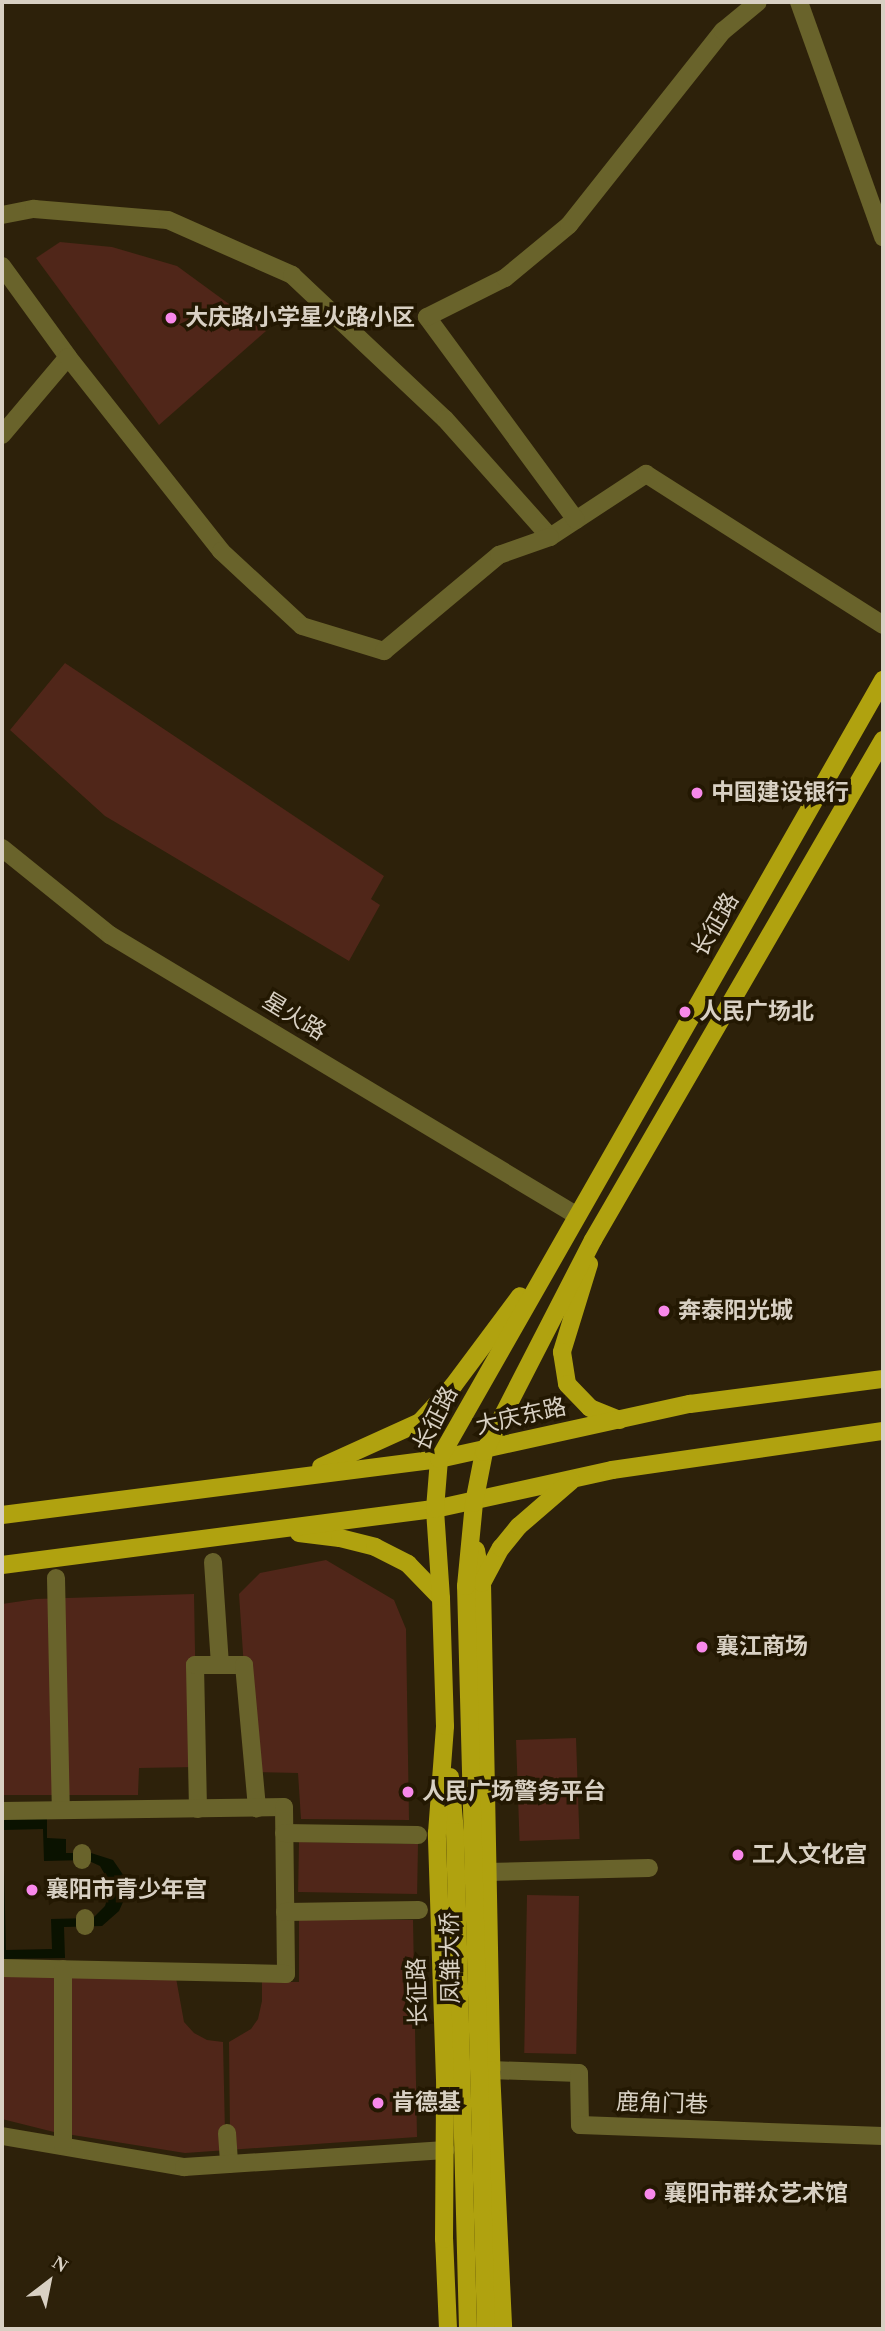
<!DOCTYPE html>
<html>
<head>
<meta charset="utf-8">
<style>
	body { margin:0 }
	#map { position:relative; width:885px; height:2331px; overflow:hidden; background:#2d210a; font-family:"Times New Roman","Noto Sans SC",serif }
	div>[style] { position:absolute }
	.green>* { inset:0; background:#502619; transform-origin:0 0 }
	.water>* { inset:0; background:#0a1200 }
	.minor>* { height:18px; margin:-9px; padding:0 9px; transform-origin:9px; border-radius:9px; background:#69632b }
	.major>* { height:18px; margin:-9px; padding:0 9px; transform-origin:9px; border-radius:9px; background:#b0a20f }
	.dots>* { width:19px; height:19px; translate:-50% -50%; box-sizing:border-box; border:4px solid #231802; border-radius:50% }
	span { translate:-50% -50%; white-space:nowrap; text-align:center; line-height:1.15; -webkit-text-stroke:7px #231802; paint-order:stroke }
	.poi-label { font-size:23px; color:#d8d0c3; font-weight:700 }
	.left { translate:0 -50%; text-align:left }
	.street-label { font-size:23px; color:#d8d0c3 }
	.frame { position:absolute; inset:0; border:4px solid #d8d0c3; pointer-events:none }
	.north { position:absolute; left:14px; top:2247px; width:70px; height:70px; -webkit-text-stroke:5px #231802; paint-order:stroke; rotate:32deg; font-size:19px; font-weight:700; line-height:28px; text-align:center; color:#d8d0c3 }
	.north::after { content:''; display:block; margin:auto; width:24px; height:32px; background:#d8d0c3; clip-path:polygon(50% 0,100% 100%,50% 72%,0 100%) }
</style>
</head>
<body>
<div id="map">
	<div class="green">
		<i style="clip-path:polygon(60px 242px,112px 247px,177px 266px,266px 331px,159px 425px,36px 258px)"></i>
		<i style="clip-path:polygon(65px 663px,384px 876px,371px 899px,380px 905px,349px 961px,105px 816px,10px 730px)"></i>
		<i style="clip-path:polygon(326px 1560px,394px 1600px,406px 1629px,409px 1820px,301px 1819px,298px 1773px,251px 1772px,239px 1594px,260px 1573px)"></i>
		<i style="clip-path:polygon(194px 1594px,197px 1767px,139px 1768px,138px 1795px,2px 1795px,2px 1604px,36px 1599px)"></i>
		<i style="left:576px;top:1738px;width:101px;height:60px;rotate:88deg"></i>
		<i style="left:299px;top:1842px;width:119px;height:50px;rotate:1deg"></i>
		<i style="left:527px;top:1895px;width:52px;height:158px;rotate:1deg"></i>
		<i style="clip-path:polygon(299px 1920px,413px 1920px,417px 2137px,185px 2153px,54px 2132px,2px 2119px,2px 1975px,176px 1978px,184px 2022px,194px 2033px,207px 2040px,223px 2042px,225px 2132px,230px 2132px,229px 2042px,251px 2029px,258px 2019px,262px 2001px,262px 1982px,299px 1982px)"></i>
	</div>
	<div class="water">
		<i style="clip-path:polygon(evenodd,47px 1815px,47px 1838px,66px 1839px,66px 1853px,91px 1853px,113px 1860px,126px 1879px,123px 1902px,119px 1911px,102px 1926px,64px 1927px,65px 1958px,2px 1959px,2px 1816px,47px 1815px,43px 1829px,44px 1861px,87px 1860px,100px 1866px,108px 1880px,108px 1896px,105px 1906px,93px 1918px,51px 1919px,52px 1949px,6px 1950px,3px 1830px,43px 1829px)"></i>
	</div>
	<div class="minor">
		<i style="left:799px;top:2px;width:250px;rotate:70.3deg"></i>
		<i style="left:2px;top:215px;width:33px;rotate:-11deg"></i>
		<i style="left:34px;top:209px;width:134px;rotate:4.7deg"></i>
		<i style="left:168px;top:220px;width:136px;rotate:23.9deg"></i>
		<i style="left:292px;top:275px;width:210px;rotate:43.3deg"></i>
		<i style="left:445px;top:419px;width:158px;rotate:48.3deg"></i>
		<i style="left:550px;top:537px;width:115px;rotate:-33.3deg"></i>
		<i style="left:646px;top:474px;width:281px;rotate:32.5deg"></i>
		<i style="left:2px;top:266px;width:112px;rotate:54deg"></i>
		<i style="left:2px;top:435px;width:102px;rotate:-49.8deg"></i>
		<i style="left:68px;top:357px;width:247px;rotate:51.7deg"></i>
		<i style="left:221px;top:551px;width:110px;rotate:42.8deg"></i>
		<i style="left:302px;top:626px;width:86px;rotate:17deg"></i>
		<i style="left:384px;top:651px;width:150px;rotate:-39.9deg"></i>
		<i style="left:499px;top:555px;width:54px;rotate:-19.4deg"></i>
		<i style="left:576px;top:520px;width:252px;rotate:-126.3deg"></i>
		<i style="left:427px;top:317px;width:87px;rotate:-26.6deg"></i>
		<i style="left:505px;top:278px;width:83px;rotate:-39.6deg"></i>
		<i style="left:569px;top:225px;width:248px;rotate:-51.6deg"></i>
		<i style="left:723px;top:31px;width:45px;rotate:-39.6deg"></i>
		<i style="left:2px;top:848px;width:139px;rotate:38.9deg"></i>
		<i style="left:110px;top:935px;width:538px;rotate:31deg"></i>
		<i style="left:213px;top:1562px;width:103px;rotate:86.1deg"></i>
		<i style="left:56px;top:1578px;width:232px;rotate:88.8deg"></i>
		<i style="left:198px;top:1809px;width:144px;rotate:-91.2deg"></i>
		<i style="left:195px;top:1665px;width:49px"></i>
		<i style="left:244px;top:1665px;width:144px;rotate:84.8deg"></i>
		<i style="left:2px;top:1811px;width:282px;rotate:-0.8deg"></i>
		<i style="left:284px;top:1807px;width:167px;rotate:89.3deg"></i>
		<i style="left:286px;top:1974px;width:284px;rotate:-178.8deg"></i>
		<i style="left:284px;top:1833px;width:134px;rotate:0.9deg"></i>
		<i style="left:82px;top:1860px;width:7px;rotate:-90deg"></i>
		<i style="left:486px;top:1872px;width:163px;rotate:-1.4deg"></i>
		<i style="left:285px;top:1912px;width:134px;rotate:-0.9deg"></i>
		<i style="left:85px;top:1918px;width:8px;rotate:90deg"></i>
		<i style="left:491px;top:2070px;width:88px;rotate:2deg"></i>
		<i style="left:579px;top:2073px;width:52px;rotate:88.9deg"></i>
		<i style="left:580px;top:2125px;width:303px;rotate:2.1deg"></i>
		<i style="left:227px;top:2133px;width:31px;rotate:86deg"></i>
		<i style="left:2px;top:2136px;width:185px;rotate:9.7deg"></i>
		<i style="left:184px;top:2167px;width:262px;rotate:-3.7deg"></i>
		<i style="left:63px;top:2146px;width:177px;rotate:-90deg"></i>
	</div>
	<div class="major">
		<i style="left:589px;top:1264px;width:92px;rotate:107.1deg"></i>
		<i style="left:562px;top:1352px;width:32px;rotate:81deg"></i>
		<i style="left:567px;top:1384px;width:33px;rotate:46deg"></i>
		<i style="left:590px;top:1408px;width:32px;rotate:22deg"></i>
		<i style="left:321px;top:1467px;width:109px;rotate:-24.4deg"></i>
		<i style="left:420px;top:1422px;width:49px;rotate:-47.5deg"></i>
		<i style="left:453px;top:1386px;width:112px;rotate:-53.3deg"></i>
		<i style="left:2px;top:1515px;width:441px;rotate:-7.3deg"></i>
		<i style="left:439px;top:1459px;width:257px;rotate:-12.4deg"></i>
		<i style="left:690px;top:1404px;width:195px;rotate:-7.4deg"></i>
		<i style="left:299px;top:1533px;width:41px;rotate:7deg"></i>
		<i style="left:340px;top:1538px;width:36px;rotate:14deg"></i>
		<i style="left:375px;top:1547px;width:37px;rotate:27deg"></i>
		<i style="left:408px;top:1564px;width:47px;rotate:45.9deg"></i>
		<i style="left:476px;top:1550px;width:34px;rotate:80deg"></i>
		<i style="left:482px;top:1583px;width:487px;rotate:88.9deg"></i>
		<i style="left:491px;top:2070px;width:259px;rotate:87.3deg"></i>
		<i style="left:2px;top:1565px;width:437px;rotate:-7.4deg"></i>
		<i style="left:435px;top:1509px;width:181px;rotate:-12.4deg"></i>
		<i style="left:612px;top:1470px;width:274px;rotate:-8.2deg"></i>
		<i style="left:482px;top:1583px;width:40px;rotate:-62deg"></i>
		<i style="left:501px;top:1548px;width:28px;rotate:-51deg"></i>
		<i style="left:519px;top:1526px;width:69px;rotate:-40.9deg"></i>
		<i style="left:450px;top:1777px;width:55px;rotate:84.8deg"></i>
		<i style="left:455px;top:1832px;width:497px;rotate:88.5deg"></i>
		<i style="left:448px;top:2329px;width:90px;rotate:-92.5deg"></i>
		<i style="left:444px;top:2239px;width:159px;rotate:-89.6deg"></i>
		<i style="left:445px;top:2080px;width:247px;rotate:-91.9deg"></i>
		<i style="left:437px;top:1833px;width:107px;rotate:-85.7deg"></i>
		<i style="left:445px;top:1726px;width:128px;rotate:-91.8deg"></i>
		<i style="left:441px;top:1598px;width:89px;rotate:-93.9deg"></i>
		<i style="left:435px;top:1509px;width:50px;rotate:-85.4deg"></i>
		<i style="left:439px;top:1459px;width:897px;rotate:-60.32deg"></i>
		<i style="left:486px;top:2329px;width:743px;rotate:-91.54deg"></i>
		<i style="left:466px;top:1586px;width:83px;rotate:-84.5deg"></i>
		<i style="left:474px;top:1503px;width:52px;rotate:-78.9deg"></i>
		<i style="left:484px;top:1452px;width:238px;rotate:-62.8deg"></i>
		<i style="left:593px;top:1240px;width:578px;rotate:-59.89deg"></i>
	</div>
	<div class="dots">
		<i style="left:171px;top:318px;background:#f888ea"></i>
		<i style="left:697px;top:793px;background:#f888ea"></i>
		<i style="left:685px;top:1012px;background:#f888ea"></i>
		<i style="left:664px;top:1311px;background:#f888ea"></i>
		<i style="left:702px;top:1647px;background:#f888ea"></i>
		<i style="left:408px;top:1792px;background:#f888ea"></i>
		<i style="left:738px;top:1855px;background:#f888ea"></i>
		<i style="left:32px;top:1890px;background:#f888ea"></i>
		<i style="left:378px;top:2103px;background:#f888ea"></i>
		<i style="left:650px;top:2194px;background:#f888ea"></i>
	</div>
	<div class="poi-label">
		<span class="left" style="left:185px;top:318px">大庆路小学星火路小区</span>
		<span class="left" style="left:711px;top:793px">中国建设银行</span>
		<span class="left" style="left:699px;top:1012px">人民广场北</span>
		<span class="left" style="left:678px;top:1311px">奔泰阳光城</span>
		<span class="left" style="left:716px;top:1647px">襄江商场</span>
		<span class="left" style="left:422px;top:1792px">人民广场警务平台</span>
		<span class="left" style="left:752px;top:1855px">工人文化宫</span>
		<span class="left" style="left:46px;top:1890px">襄阳市青少年宫</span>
		<span class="left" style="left:392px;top:2103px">肯德基</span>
		<span class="left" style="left:664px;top:2194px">襄阳市群众艺术馆</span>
	</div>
	<div class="street-label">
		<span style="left:716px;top:925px;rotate:-60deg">长征路</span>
		<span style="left:294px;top:1017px;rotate:31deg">星火路</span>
		<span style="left:521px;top:1417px;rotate:-13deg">大庆东路</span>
		<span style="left:436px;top:1419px;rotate:-63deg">长征路</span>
		<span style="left:451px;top:1958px;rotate:-91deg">凤雏大桥</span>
		<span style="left:418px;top:1992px;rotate:-92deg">长征路</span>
		<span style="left:662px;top:2104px;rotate:2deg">鹿角门巷</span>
	</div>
	<div class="frame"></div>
	<div class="north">N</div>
</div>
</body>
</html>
